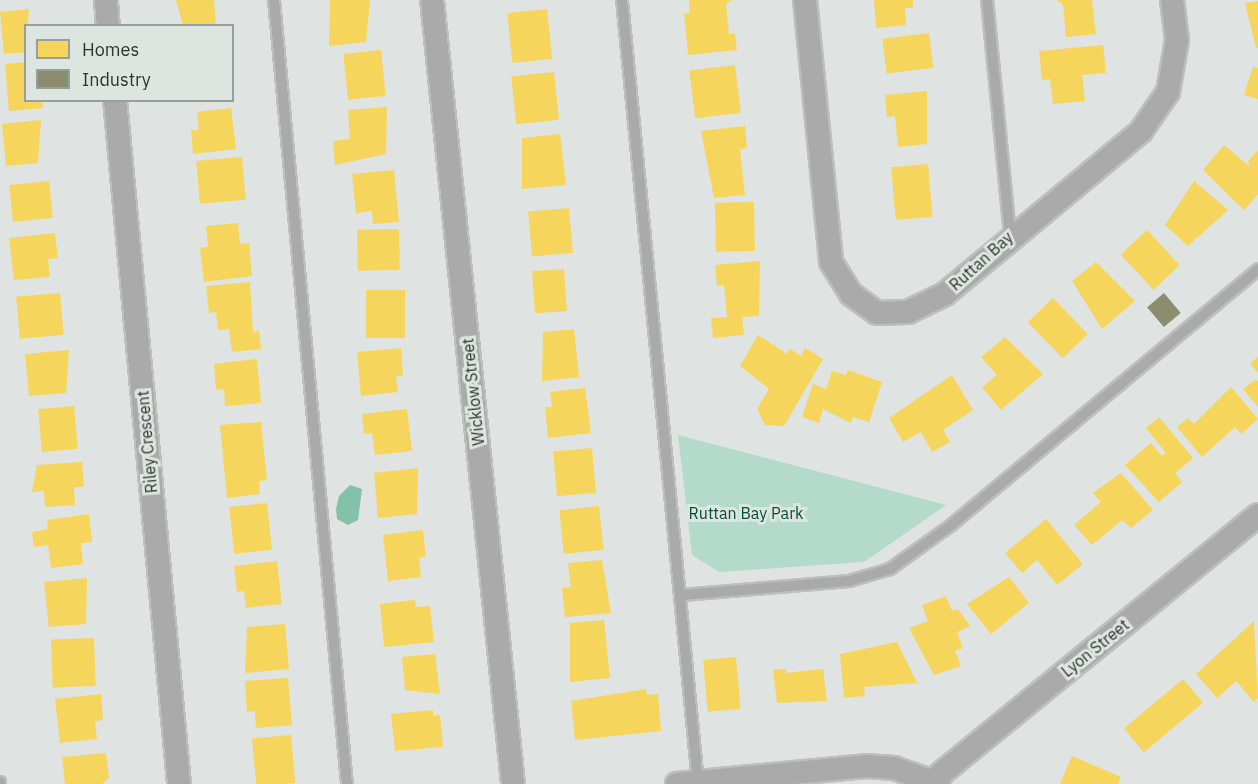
<!DOCTYPE html>
<html>
<head>
<meta charset="utf-8">
<style>
	body { margin:0 }
	#map { position:relative; width:1258px; height:784px; overflow:hidden; background:#dfe3e1; font-family:"IBM Plex Sans",sans-serif }
	div>[style] { position:absolute }
	.green>* { inset:0; background:#b3daca }
	.water>* { inset:0; background:#83c1aa }
	.homes>* { inset:0; background:#f6d55c; transform-origin:0 0 }
	.industry>* { inset:0; background:#8c8c6e; transform-origin:0 0 }
	.roads { filter:drop-shadow(2px 0 #bdbfbe) drop-shadow(-2px 0 #bdbfbe) drop-shadow(0 2px #bdbfbe) drop-shadow(0 -2px #bdbfbe) }
	.service>* { height:10px; margin:-5px; padding:0 5px; transform-origin:5px; border-radius:5px; background:#a9aaa9 }
	.minor>* { height:22px; margin:-11px; padding:0 11px; transform-origin:11px; border-radius:11px; background:#a9aaa9 }
	span { translate:-50% -50%; white-space:nowrap; text-align:center; line-height:1.15; -webkit-text-stroke:6px #dde5e1; paint-order:stroke }
	.street-label { font-size:16px; color:#303332 }
	.park-label { font-size:16px; color:#02503a }
	.legend { position:absolute; left:24px; top:24px; width:210px; height:78px; box-sizing:border-box; background:#dde5e1; border:2px solid #989e9b; margin:0; padding:8px 10px; list-style:none; font-size:18px; color:#303332 }
	.legend li { display:flex; align-items:center; gap:12px; height:30px }
	.legend b { width:30px; border:2px solid #989e9b }
</style>
</head>
<body>
<div id="map">
	<div class="green">
		<i style="clip-path:polygon(678px 435px,946px 505px,864px 562px,719px 572px,692px 555px)"></i>
	</div>
	<div class="water">
		<i style="clip-path:polygon(350px 485px,362px 489px,358px 520px,348px 525px,337px 519px,336px 509px,339px 496px)"></i>
	</div>
	<div class="homes">
		<i style="clip-path:polygon(176px 0,214px 0,216px 26px,183px 26px)"></i>
		<i style="clip-path:polygon(330px 0,370px 0,366px 42px,329px 46px)"></i>
		<i style="clip-path:polygon(689px 0,732px 0,726px 4px,729px 34px,735px 33px,737px 50px,688px 55px,684px 13px,690px 13px)"></i>
		<i style="clip-path:polygon(874px 0,913px 0,913px 8px,905px 8px,906px 25px,876px 28px)"></i>
		<i style="clip-path:polygon(1057px 0,1092px 0,1096px 34px,1066px 37px,1063px 5px)"></i>
		<i style="clip-path:polygon(1258px 1px,1258px 48px,1256px 48px,1245px 3px)"></i>
		<i style="clip-path:polygon(29px 9px,26px 52px,4px 54px,0 12px)"></i>
		<i style="left:547px;top:9px;width:50px;height:40px;rotate:84deg"></i>
		<i style="left:929px;top:33px;width:35px;height:47px;rotate:83deg"></i>
		<i style="clip-path:polygon(1103px 45px,1106px 73px,1082px 75px,1085px 101px,1053px 104px,1050px 79px,1042px 80px,1039px 51px)"></i>
		<i style="left:381px;top:50px;width:46px;height:38px;rotate:84deg"></i>
		<i style="clip-path:polygon(26px 62px,26px 100px,42px 100px,43px 108px,9px 111px,5px 64px)"></i>
		<i style="left:735px;top:65px;width:48px;height:46px;rotate:83deg"></i>
		<i style="clip-path:polygon(1253px 67px,1258px 68px,1258px 99px,1244px 95px)"></i>
		<i style="left:554px;top:72px;width:48px;height:43px;rotate:84deg"></i>
		<i style="clip-path:polygon(927px 91px,927px 144px,898px 147px,895px 116px,887px 117px,885px 95px)"></i>
		<i style="clip-path:polygon(387px 107px,386px 154px,335px 165px,333px 141px,350px 139px,348px 110px)"></i>
		<i style="clip-path:polygon(231px 108px,236px 149px,193px 154px,191px 130px,199px 130px,197px 112px)"></i>
		<i style="clip-path:polygon(41px 120px,38px 163px,6px 166px,2px 124px)"></i>
		<i style="clip-path:polygon(745px 126px,747px 148px,740px 149px,745px 195px,714px 198px,701px 131px)"></i>
		<i style="clip-path:polygon(560px 134px,566px 185px,522px 189px,522px 138px)"></i>
		<i style="clip-path:polygon(1224px 145px,1250px 167px,1248px 161px,1258px 150px,1258px 194px,1244px 210px,1203px 170px)"></i>
		<i style="left:242px;top:157px;width:43px;height:46px;rotate:85deg"></i>
		<i style="left:928px;top:164px;width:53px;height:37px;rotate:85deg"></i>
		<i style="clip-path:polygon(394px 170px,399px 222px,373px 224px,372px 211px,356px 213px,352px 174px)"></i>
		<i style="left:49px;top:181px;width:37px;height:40px;rotate:84deg"></i>
		<i style="clip-path:polygon(1194px 181px,1228px 210px,1188px 246px,1165px 225px)"></i>
		<i style="left:754px;top:202px;width:49px;height:39px;rotate:89deg"></i>
		<i style="left:569px;top:208px;width:45px;height:41px;rotate:85deg"></i>
		<i style="clip-path:polygon(238px 223px,240px 244px,249px 243px,252px 276px,204px 282px,200px 248px,208px 247px,206px 226px)"></i>
		<i style="left:399px;top:229px;width:41px;height:42px;rotate:89deg"></i>
		<i style="left:1147px;top:230px;width:48px;height:36px;rotate:47deg"></i>
		<i style="clip-path:polygon(55px 233px,58px 258px,48px 259px,50px 277px,14px 280px,9px 238px)"></i>
		<i style="clip-path:polygon(760px 261px,759px 316px,742px 317px,744px 335px,713px 338px,711px 318px,727px 317px,724px 285px,717px 286px,715px 265px)"></i>
		<i style="clip-path:polygon(1096px 262px,1135px 301px,1102px 329px,1072px 281px)"></i>
		<i style="left:564px;top:269px;width:42px;height:32px;rotate:86deg"></i>
		<i style="clip-path:polygon(250px 282px,253px 332px,259px 331px,261px 349px,232px 352px,229px 329px,218px 330px,216px 312px,209px 313px,206px 286px)"></i>
		<i style="left:405px;top:290px;width:48px;height:39px;rotate:90deg"></i>
		<i style="left:60px;top:293px;width:42px;height:44px;rotate:85deg"></i>
		<i style="left:1053px;top:298px;width:50px;height:35px;rotate:46deg"></i>
		<i style="clip-path:polygon(574px 329px,579px 377px,542px 381px,543px 332px)"></i>
		<i style="clip-path:polygon(758px 335px,787px 354px,790px 349px,801px 356px,805px 348px,823px 359px,784px 426px,765px 425px,757px 409px,769px 389px,740px 366px)"></i>
		<i style="clip-path:polygon(1005px 337px,1043px 374px,1001px 410px,982px 387px,997px 375px,981px 357px)"></i>
		<i style="clip-path:polygon(401px 348px,403px 376px,396px 376px,398px 392px,361px 396px,357px 352px)"></i>
		<i style="clip-path:polygon(69px 350px,66px 393px,29px 396px,25px 354px)"></i>
		<i style="clip-path:polygon(1258px 357px,1258px 373px,1250px 363px)"></i>
		<i style="clip-path:polygon(257px 359px,261px 403px,225px 406px,224px 389px,216px 390px,214px 364px)"></i>
		<i style="clip-path:polygon(848px 370px,882px 382px,869px 422px,853px 417px,851px 423px,823px 409px,819px 423px,802px 417px,813px 384px,826px 389px,832px 371px,846px 375px)"></i>
		<i style="clip-path:polygon(952px 375px,973px 410px,943px 430px,950px 442px,932px 452px,921px 432px,903px 442px,889px 418px)"></i>
		<i style="clip-path:polygon(1255px 380px,1258px 381px,1258px 407px,1243px 389px)"></i>
		<i style="clip-path:polygon(1231px 387px,1258px 419px,1241px 434px,1235px 427px,1202px 457px,1177px 427px,1188px 418px,1194px 424px)"></i>
		<i style="clip-path:polygon(585px 388px,591px 433px,548px 438px,545px 407px,552px 407px,550px 392px)"></i>
		<i style="left:74px;top:406px;width:43px;height:36px;rotate:85deg"></i>
		<i style="clip-path:polygon(407px 409px,412px 451px,375px 455px,372px 433px,364px 434px,362px 414px)"></i>
		<i style="clip-path:polygon(1159px 417px,1193px 458px,1175px 473px,1182px 482px,1159px 502px,1125px 465px,1151px 443px,1162px 456px,1166px 453px,1146px 428px)"></i>
		<i style="clip-path:polygon(261px 422px,267px 480px,259px 481px,260px 494px,227px 498px,220px 425px)"></i>
		<i style="left:592px;top:448px;width:45px;height:39px;rotate:85deg"></i>
		<i style="clip-path:polygon(82px 462px,84px 487px,74px 487px,75px 505px,45px 507px,44px 491px,32px 492px,37px 465px)"></i>
		<i style="clip-path:polygon(418px 468px,417px 514px,378px 518px,374px 473px)"></i>
		<i style="clip-path:polygon(1121px 473px,1153px 510px,1131px 528px,1122px 520px,1092px 545px,1074px 525px,1101px 502px,1093px 493px)"></i>
		<i style="left:267px;top:503px;width:47px;height:38px;rotate:84deg"></i>
		<i style="left:599px;top:506px;width:44px;height:40px;rotate:84deg"></i>
		<i style="clip-path:polygon(89px 514px,92px 542px,81px 543px,83px 564px,51px 568px,48px 545px,34px 547px,32px 532px,48px 529px,47px 520px)"></i>
		<i style="clip-path:polygon(1046px 519px,1083px 564px,1057px 585px,1037px 560px,1022px 573px,1005px 553px)"></i>
		<i style="clip-path:polygon(423px 530px,426px 556px,419px 558px,421px 577px,388px 581px,383px 535px)"></i>
		<i style="clip-path:polygon(602px 560px,611px 613px,565px 617px,562px 588px,571px 587px,568px 563px)"></i>
		<i style="clip-path:polygon(277px 561px,282px 604px,246px 608px,244px 591px,237px 592px,234px 566px)"></i>
		<i style="clip-path:polygon(1009px 577px,1029px 603px,991px 634px,967px 604px)"></i>
		<i style="clip-path:polygon(87px 578px,86px 624px,49px 627px,44px 582px)"></i>
		<i style="clip-path:polygon(946px 596px,952px 611px,958px 609px,970px 626px,957px 632px,963px 648px,955px 651px,961px 666px,934px 675px,909px 628px,928px 621px,922px 605px)"></i>
		<i style="clip-path:polygon(415px 600px,416px 607px,430px 606px,434px 642px,384px 647px,380px 604px)"></i>
		<i style="clip-path:polygon(604px 620px,610px 678px,570px 682px,570px 623px)"></i>
		<i style="clip-path:polygon(1254px 621px,1258px 698px,1254px 702px,1236px 681px,1217px 698px,1196px 674px)"></i>
		<i style="clip-path:polygon(285px 624px,289px 669px,245px 673px,247px 627px)"></i>
		<i style="left:94px;top:638px;width:48px;height:43px;rotate:88deg"></i>
		<i style="clip-path:polygon(897px 642px,917px 683px,864px 687px,865px 696px,844px 698px,840px 654px)"></i>
		<i style="clip-path:polygon(435px 654px,440px 694px,405px 690px,402px 657px)"></i>
		<i style="left:736px;top:657px;width:52px;height:33px;rotate:85deg"></i>
		<i style="clip-path:polygon(786px 669px,786px 673px,823px 669px,827px 701px,777px 703px,773px 670px)"></i>
		<i style="clip-path:polygon(288px 678px,292px 725px,256px 728px,255px 711px,247px 712px,245px 681px)"></i>
		<i style="left:1183px;top:679px;width:31px;height:77px;rotate:50deg"></i>
		<i style="clip-path:polygon(646px 689px,647px 695px,658px 694px,661px 731px,575px 740px,571px 701px)"></i>
		<i style="clip-path:polygon(101px 694px,103px 720px,95px 721px,97px 739px,60px 743px,55px 699px)"></i>
		<i style="clip-path:polygon(433px 710px,433px 716px,440px 715px,443px 747px,395px 751px,391px 714px)"></i>
		<i style="left:291px;top:735px;width:48px;height:39px;rotate:85deg"></i>
		<i style="clip-path:polygon(106px 753px,109px 778px,102px 784px,65px 784px,62px 757px)"></i>
		<i style="clip-path:polygon(1072px 756px,1121px 777px,1118px 784px,1060px 784px)"></i>
	</div>
	<div class="industry">
		<i style="left:1164px;top:293px;width:26px;height:22px;rotate:50deg"></i>
	</div>
	<div class="roads">
		<div class="service">
			<i style="left:274px;top:0;width:787px;rotate:84.68deg"></i>
			<i style="left:622px;top:0;width:786px;rotate:84.45deg"></i>
			<i style="left:987px;top:0;width:236px;rotate:84.4deg"></i>
			<i style="left:682px;top:595px;width:168px;rotate:-4.8deg"></i>
			<i style="left:849px;top:581px;width:43px;rotate:-16.3deg"></i>
			<i style="left:890px;top:569px;width:74px;rotate:-35.6deg"></i>
			<i style="left:950px;top:526px;width:401px;rotate:-39.8deg"></i>
			<i style="left:0;top:782px;width:2px;rotate:90deg"></i>
		</div>
		<div class="minor">
			<i style="left:106px;top:0;width:26px;rotate:86deg"></i>
			<i style="left:432px;top:0;width:788px;rotate:84.1deg"></i>
			<i style="left:805px;top:0;width:263px;rotate:84.3deg"></i>
			<i style="left:831px;top:262px;width:38px;rotate:58deg"></i>
			<i style="left:851px;top:294px;width:32px;rotate:36deg"></i>
			<i style="left:877px;top:313px;width:31px;rotate:-2deg"></i>
			<i style="left:908px;top:312px;width:41px;rotate:-25.9deg"></i>
			<i style="left:945px;top:294px;width:255px;rotate:-39.7deg"></i>
			<i style="left:1141px;top:131px;width:47px;rotate:-55.3deg"></i>
			<i style="left:1168px;top:92px;width:53px;rotate:-80.2deg"></i>
			<i style="left:1177px;top:40px;width:40px;rotate:-97.1deg"></i>
			<i style="left:115px;top:100px;width:687px;rotate:84.65deg"></i>
			<i style="left:932px;top:781px;width:421px;rotate:-39.2deg"></i>
			<i style="left:677px;top:784px;width:190px;rotate:-5.4deg"></i>
			<i style="left:866px;top:766px;width:28px;rotate:4deg"></i>
			<i style="left:894px;top:768px;width:48px;rotate:19.6deg"></i>
		</div>
	</div>
	<div class="street-label">
		<span style="left:981px;top:261px;rotate:-42deg">Ruttan Bay</span>
		<span style="left:473px;top:392px;rotate:-96deg">Wicklow Street</span>
		<span style="left:147px;top:442px;rotate:-95deg">Riley Crescent</span>
		<span style="left:1095px;top:648px;rotate:-39deg">Lyon Street</span>
	</div>
	<div class="park-label">
		<span style="left:746px;top:513px">Ruttan Bay Park</span>
	</div>
	<ul class="legend">
	<li><b style="height:16px;background:#f6d55c"></b>Homes</li>
	<li><b style="height:16px;background:#8c8c6e"></b>Industry</li>
	</ul>
</div>
</body>
</html>
